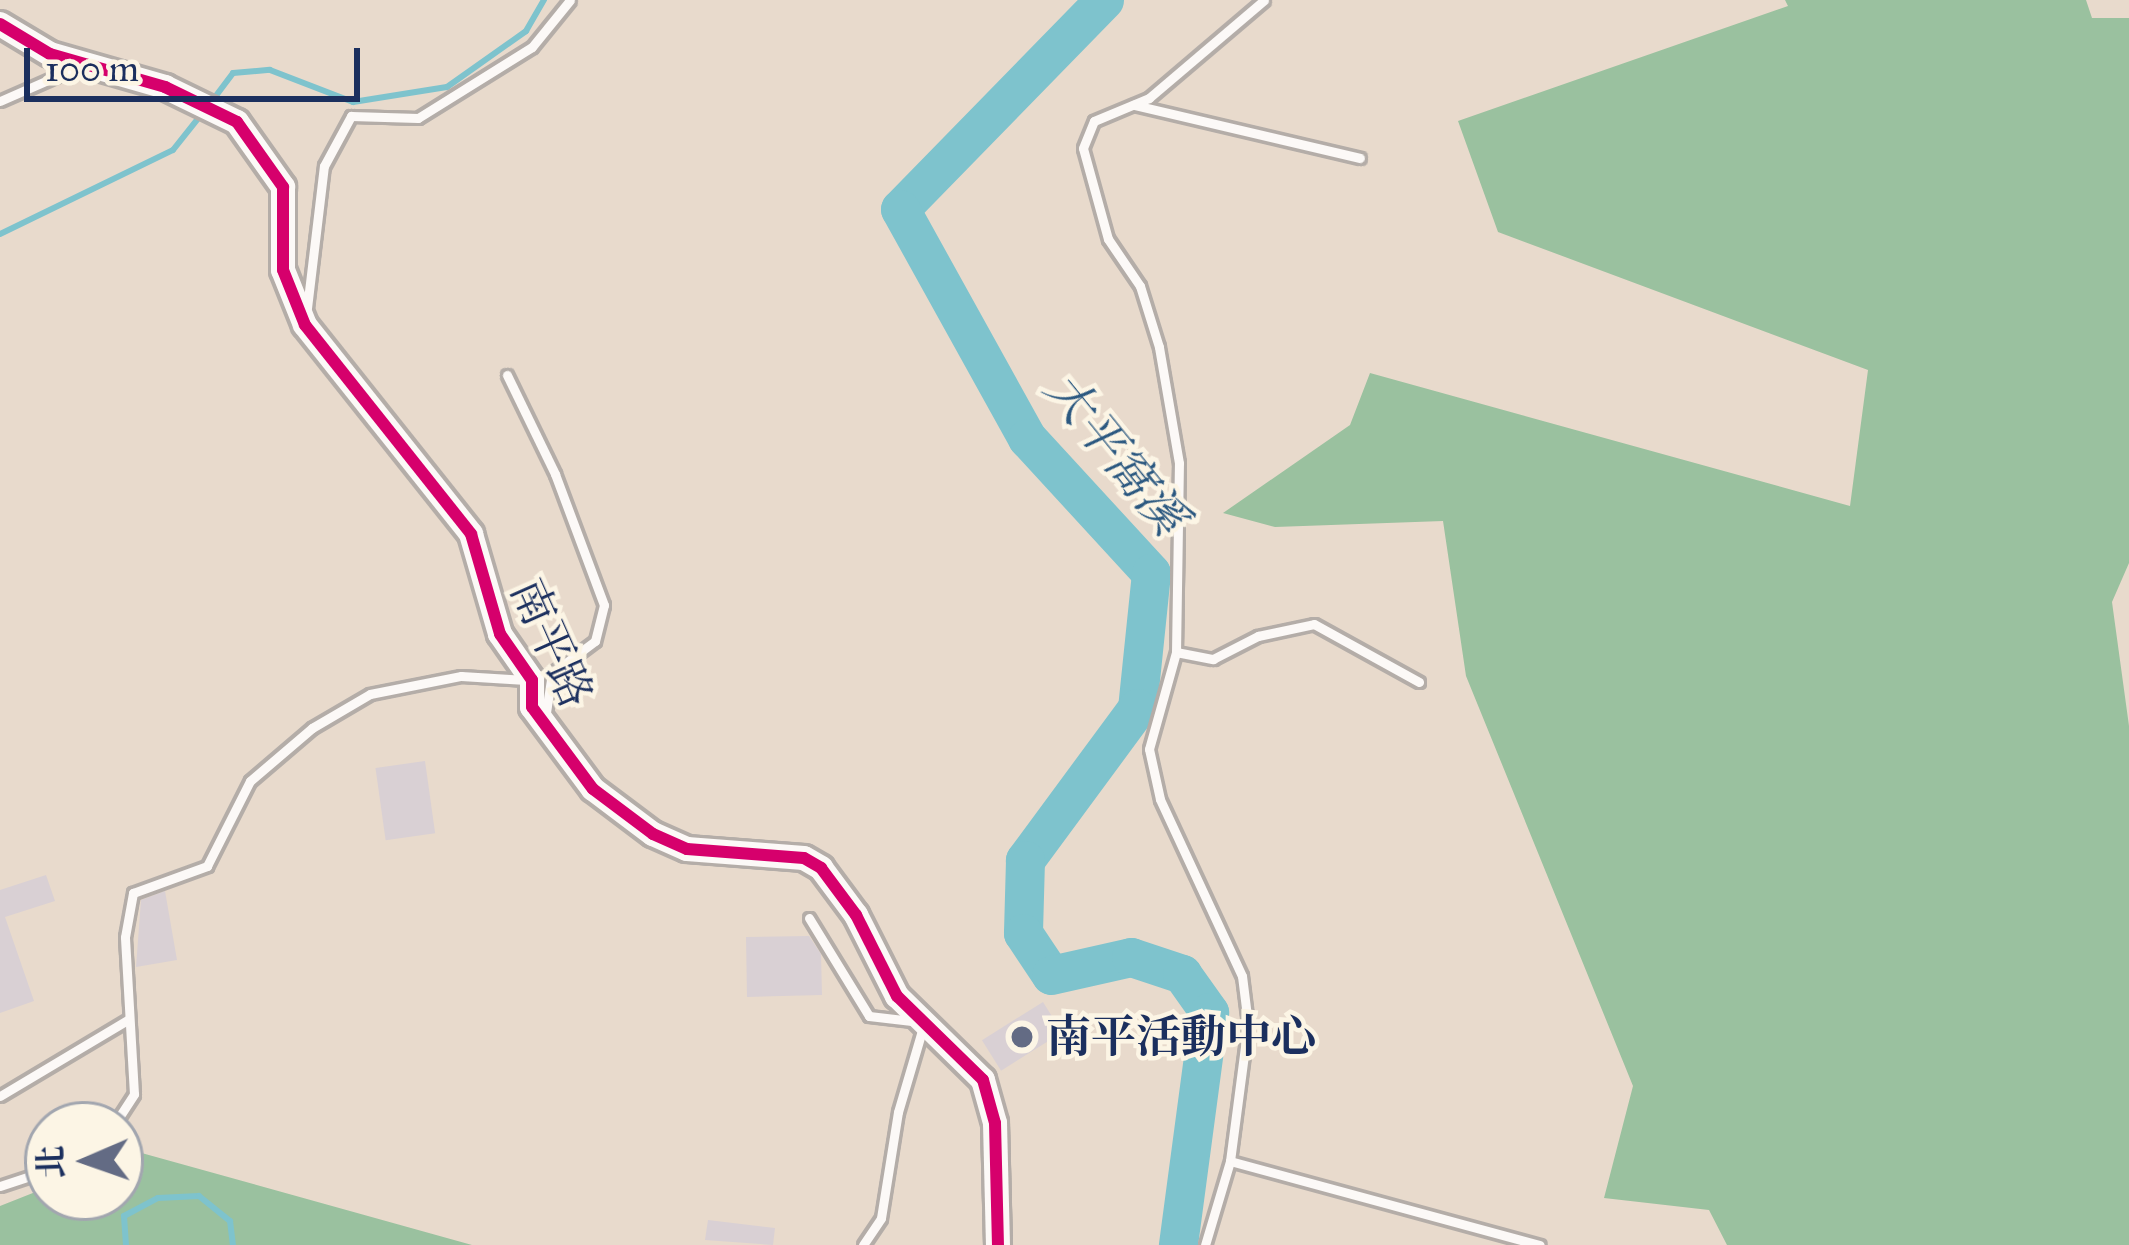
<!DOCTYPE html>
<html>
<head>
<meta charset="utf-8">
<style>
	body { margin:0 }
	#map { position:relative; width:2129px; height:1245px; overflow:hidden; background:#e8dacc; font-family:"IM FELL Great Primer","Noto Serif TC",serif }
	div>[style] { position:absolute }
	.forest>* { inset:0; background:#9ac19f }
	.stream>* { height:6px; margin:-3px; padding:0 3px; transform-origin:3px; border-radius:3px; background:#7ec3cd }
	.river>* { height:39px; margin:-19.5px; padding:0 19.5px; transform-origin:19.5px; border-radius:19.5px; background:#7ec3cd }
	.building>* { inset:0; background:#d9d0d4; transform-origin:0 0 }
	.roads { filter:drop-shadow(3px 0 #b4ada8) drop-shadow(-3px 0 #b4ada8) drop-shadow(0 3px #b4ada8) drop-shadow(0 -3px #b4ada8) }
	.service>* { height:9px; margin:-4.5px; padding:0 4.5px; transform-origin:4.5px; border-radius:4.5px; background:#fcf9f7 }
	.tertiary>* { height:24px; margin:-12px; padding:0 12px; transform-origin:12px; border-radius:12px; background:#fcf9f7 }
	.cycleway>* { height:12px; margin:-6px; padding:0 6px; transform-origin:6px; border-radius:6px; background:#d6006c }
	.dots>* { width:33px; height:33px; translate:-50% -50%; box-sizing:border-box; border:6px solid #fcf5e5; border-radius:50% }
	span { translate:-50% -50%; white-space:nowrap; text-align:center; line-height:1.15; -webkit-text-stroke:9px #fcf5e5; paint-order:stroke }
	.street-label { font-size:45px; color:#1b2f5e }
	.poi-label { font-size:45px; color:#1b2f5e; font-weight:700 }
	.left { translate:0 -50%; text-align:left }
	.water-label { font-size:48px; color:#2b5880; font-style:italic }
	.north { position:absolute; left:24px; top:1101px; width:120px; height:120px; box-sizing:border-box; background:#fcf5e5; border:3px solid #a2a6af; border-radius:50%; rotate:268deg; font-size:33px; font-weight:700; line-height:48px; text-align:center; color:#1b2f5e }
	.north::after { content:''; display:block; margin:auto; width:42px; height:54px; background:#636b84; clip-path:polygon(50% 0,100% 100%,50% 72%,0 100%) }
	.scale { position:absolute; left:24px; top:48px; width:336px; height:54px; box-sizing:border-box; border:6px solid #1b2f5e; border-top:0; padding-left:15px; font-size:36px; line-height:42px; white-space:nowrap; color:#1b2f5e; -webkit-text-stroke:9px #fcf5e5; paint-order:stroke }
</style>
</head>
<body>
<div id="map">
	<div class="forest">
		<i style="clip-path:polygon(1785px 0,2086px 0,2092px 18px,2129px 18px,2129px 563px,2112px 602px,2129px 726px,2129px 1245px,1727px 1245px,1709px 1210px,1604px 1198px,1633px 1086px,1466px 676px,1443px 521px,1275px 527px,1223px 513px,1350px 425px,1370px 373px,1850px 506px,1868px 370px,1498px 232px,1458px 121px,1788px 6px)"></i>
		<i style="clip-path:polygon(138px 1152px,472px 1245px,0 1245px,0 1206px,48px 1187px,48px 1197px,120px 1197px,120px 1159px)"></i>
	</div>
	<div class="stream">
		<i style="left:212px;top:101px;width:35px;rotate:-53deg"></i>
		<i style="left:233px;top:73px;width:37px;rotate:-5deg"></i>
		<i style="left:270px;top:70px;width:89px;rotate:21.1deg"></i>
		<i style="left:353px;top:102px;width:95px;rotate:-9.1deg"></i>
		<i style="left:447px;top:87px;width:97px;rotate:-35.3deg"></i>
		<i style="left:526px;top:31px;width:36px;rotate:-60deg"></i>
		<i style="left:0;top:234px;width:192px;rotate:-25.9deg"></i>
		<i style="left:173px;top:150px;width:50px;rotate:-51.5deg"></i>
		<i style="left:126px;top:1245px;width:29px;rotate:-94deg"></i>
		<i style="left:124px;top:1216px;width:38px;rotate:-28deg"></i>
		<i style="left:158px;top:1198px;width:41px;rotate:-2.8deg"></i>
		<i style="left:199px;top:1196px;width:40px;rotate:39deg"></i>
		<i style="left:230px;top:1221px;width:24px;rotate:83deg"></i>
	</div>
	<div class="river">
		<i style="left:1104px;top:0;width:292px;rotate:134.3deg"></i>
		<i style="left:900px;top:209px;width:262px;rotate:61deg"></i>
		<i style="left:1027px;top:438px;width:183px;rotate:47.4deg"></i>
		<i style="left:1151px;top:573px;width:136px;rotate:95.9deg"></i>
		<i style="left:1137px;top:708px;width:189px;rotate:126.4deg"></i>
		<i style="left:1025px;top:860px;width:73px;rotate:91.6deg"></i>
		<i style="left:1023px;top:933px;width:50px;rotate:56.3deg"></i>
		<i style="left:1051px;top:975px;width:82px;rotate:-12.7deg"></i>
		<i style="left:1131px;top:957px;width:54px;rotate:18.4deg"></i>
		<i style="left:1182px;top:974px;width:47px;rotate:54.6deg"></i>
		<i style="left:1209px;top:1012px;width:235px;rotate:97.6deg"></i>
	</div>
	<div class="building">
		<i style="left:425px;top:761px;width:73px;height:50px;rotate:82deg"></i>
		<i style="clip-path:polygon(46px 875px,55px 901px,5px 917px,34px 1001px,0 1013px,0 890px)"></i>
		<i style="clip-path:polygon(165px 891px,177px 960px,136px 967px,141px 900px)"></i>
		<i style="clip-path:polygon(809px 936px,821px 954px,822px 995px,747px 997px,746px 937px)"></i>
		<i style="left:1043px;top:1002px;width:36px;height:72px;rotate:58deg"></i>
		<i style="clip-path:polygon(708px 1220px,775px 1228px,773px 1245px,705px 1240px)"></i>
	</div>
	<div class="roads">
		<div class="service">
			<i style="left:0;top:101px;width:85px;rotate:-23.6deg"></i>
			<i style="left:1134px;top:105px;width:232px;rotate:13.2deg"></i>
			<i style="left:307px;top:308px;width:143px;rotate:-83.2deg"></i>
			<i style="left:324px;top:166px;width:57px;rotate:-61.6deg"></i>
			<i style="left:351px;top:116px;width:67px;rotate:1.7deg"></i>
			<i style="left:418px;top:118px;width:134px;rotate:-31.9deg"></i>
			<i style="left:532px;top:47px;width:60px;rotate:-51deg"></i>
			<i style="left:507px;top:375px;width:110px;rotate:64.1deg"></i>
			<i style="left:555px;top:474px;width:140px;rotate:69.5deg"></i>
			<i style="left:604px;top:605px;width:37px;rotate:104deg"></i>
			<i style="left:595px;top:641px;width:54px;rotate:143.3deg"></i>
			<i style="left:552px;top:673px;width:47px;rotate:98.7deg"></i>
			<i style="left:1176px;top:652px;width:38px;rotate:11deg"></i>
			<i style="left:1213px;top:659px;width:51px;rotate:-27.1deg"></i>
			<i style="left:1258px;top:636px;width:57px;rotate:-12.1deg"></i>
			<i style="left:1314px;top:624px;width:120px;rotate:28.9deg"></i>
			<i style="left:809px;top:918px;width:115px;rotate:58.5deg"></i>
			<i style="left:869px;top:1016px;width:43px;rotate:6.6deg"></i>
			<i style="left:0;top:1096px;width:150px;rotate:-30.8deg"></i>
			<i style="left:114px;top:1125px;width:37px;rotate:-57deg"></i>
			<i style="left:134px;top:1094px;width:157px;rotate:-93.3deg"></i>
			<i style="left:125px;top:937px;width:45px;rotate:-79.7deg"></i>
			<i style="left:133px;top:893px;width:79px;rotate:-20deg"></i>
			<i style="left:207px;top:866px;width:95px;rotate:-63.2deg"></i>
			<i style="left:250px;top:781px;width:82px;rotate:-40.5deg"></i>
			<i style="left:312px;top:728px;width:67px;rotate:-30.4deg"></i>
			<i style="left:370px;top:694px;width:93px;rotate:-11.2deg"></i>
			<i style="left:461px;top:676px;width:65px;rotate:3.5deg"></i>
			<i style="left:1230px;top:1161px;width:321px;rotate:15.2deg"></i>
			<i style="left:0;top:1186px;width:51px;rotate:-18.4deg"></i>
			<i style="left:863px;top:1245px;width:32px;rotate:-56deg"></i>
			<i style="left:881px;top:1218px;width:107px;rotate:-80.9deg"></i>
			<i style="left:898px;top:1112px;width:89px;rotate:-73.6deg"></i>
			<i style="left:1205px;top:1245px;width:88px;rotate:-73.4deg"></i>
			<i style="left:1230px;top:1161px;width:138px;rotate:-82.5deg"></i>
			<i style="left:1248px;top:1024px;width:48px;rotate:-97.1deg"></i>
			<i style="left:1242px;top:976px;width:195px;rotate:-114.9deg"></i>
			<i style="left:1160px;top:799px;width:51px;rotate:-102.4deg"></i>
			<i style="left:1149px;top:749px;width:101px;rotate:-74.4deg"></i>
			<i style="left:1176px;top:652px;width:189px;rotate:-89.1deg"></i>
			<i style="left:1179px;top:463px;width:118px;rotate:-99.8deg"></i>
			<i style="left:1159px;top:347px;width:64px;rotate:-107.3deg"></i>
			<i style="left:1140px;top:286px;width:57px;rotate:-124.2deg"></i>
			<i style="left:1108px;top:239px;width:94px;rotate:-105.4deg"></i>
			<i style="left:1083px;top:148px;width:29px;rotate:-68deg"></i>
			<i style="left:1094px;top:121px;width:60px;rotate:-22.7deg"></i>
			<i style="left:1149px;top:98px;width:151px;rotate:-40.4deg"></i>
		</div>
		<div class="tertiary">
			<i style="left:0;top:24px;width:58px;rotate:31deg"></i>
			<i style="left:50px;top:54px;width:120px;rotate:16deg"></i>
			<i style="left:165px;top:87px;width:80px;rotate:25.9deg"></i>
			<i style="left:237px;top:122px;width:80px;rotate:54.7deg"></i>
			<i style="left:283px;top:187px;width:83px;rotate:90deg"></i>
			<i style="left:283px;top:270px;width:59px;rotate:68.2deg"></i>
			<i style="left:305px;top:325px;width:267px;rotate:51.5deg"></i>
			<i style="left:471px;top:534px;width:104px;rotate:73.8deg"></i>
			<i style="left:500px;top:634px;width:56px;rotate:55.2deg"></i>
			<i style="left:532px;top:680px;width:27px;rotate:90deg"></i>
			<i style="left:532px;top:707px;width:102px;rotate:53.4deg"></i>
			<i style="left:593px;top:789px;width:75px;rotate:36.9deg"></i>
			<i style="left:653px;top:834px;width:37px;rotate:24deg"></i>
			<i style="left:687px;top:849px;width:117px;rotate:4.4deg"></i>
			<i style="left:804px;top:858px;width:20px;rotate:30deg"></i>
			<i style="left:821px;top:868px;width:59px;rotate:53.3deg"></i>
			<i style="left:856px;top:915px;width:91px;rotate:63.2deg"></i>
			<i style="left:897px;top:996px;width:120px;rotate:44.3deg"></i>
			<i style="left:983px;top:1080px;width:45px;rotate:74.4deg"></i>
			<i style="left:995px;top:1123px;width:122px;rotate:88.6deg"></i>
		</div>
	</div>
	<div class="cycleway">
		<i style="left:0;top:24px;width:58px;rotate:31deg"></i>
		<i style="left:50px;top:54px;width:120px;rotate:16deg"></i>
		<i style="left:165px;top:87px;width:80px;rotate:25.9deg"></i>
		<i style="left:237px;top:122px;width:80px;rotate:54.7deg"></i>
		<i style="left:283px;top:187px;width:83px;rotate:90deg"></i>
		<i style="left:283px;top:270px;width:59px;rotate:68.2deg"></i>
		<i style="left:305px;top:325px;width:267px;rotate:51.5deg"></i>
		<i style="left:471px;top:534px;width:104px;rotate:73.8deg"></i>
		<i style="left:500px;top:634px;width:56px;rotate:55.2deg"></i>
		<i style="left:532px;top:680px;width:27px;rotate:90deg"></i>
		<i style="left:532px;top:707px;width:102px;rotate:53.4deg"></i>
		<i style="left:593px;top:789px;width:75px;rotate:36.9deg"></i>
		<i style="left:653px;top:834px;width:37px;rotate:24deg"></i>
		<i style="left:687px;top:849px;width:117px;rotate:4.4deg"></i>
		<i style="left:804px;top:858px;width:20px;rotate:30deg"></i>
		<i style="left:821px;top:868px;width:59px;rotate:53.3deg"></i>
		<i style="left:856px;top:915px;width:91px;rotate:63.2deg"></i>
		<i style="left:897px;top:996px;width:120px;rotate:44.3deg"></i>
		<i style="left:983px;top:1080px;width:45px;rotate:74.4deg"></i>
		<i style="left:995px;top:1123px;width:122px;rotate:88.6deg"></i>
	</div>
	<div class="dots">
		<i style="left:1022px;top:1037px;background:#636b84"></i>
	</div>
	<div class="street-label">
		<span style="left:552px;top:643px;rotate:66deg">南平路</span>
	</div>
	<div class="poi-label">
		<span class="left" style="left:1046px;top:1037px">南平活動中心</span>
	</div>
	<div class="water-label">
		<span style="left:1116px;top:453px;rotate:51deg">大平窩溪</span>
	</div>
	<div class="north">北</div>
	<div class="scale">100 m</div>
</div>
</body>
</html>
